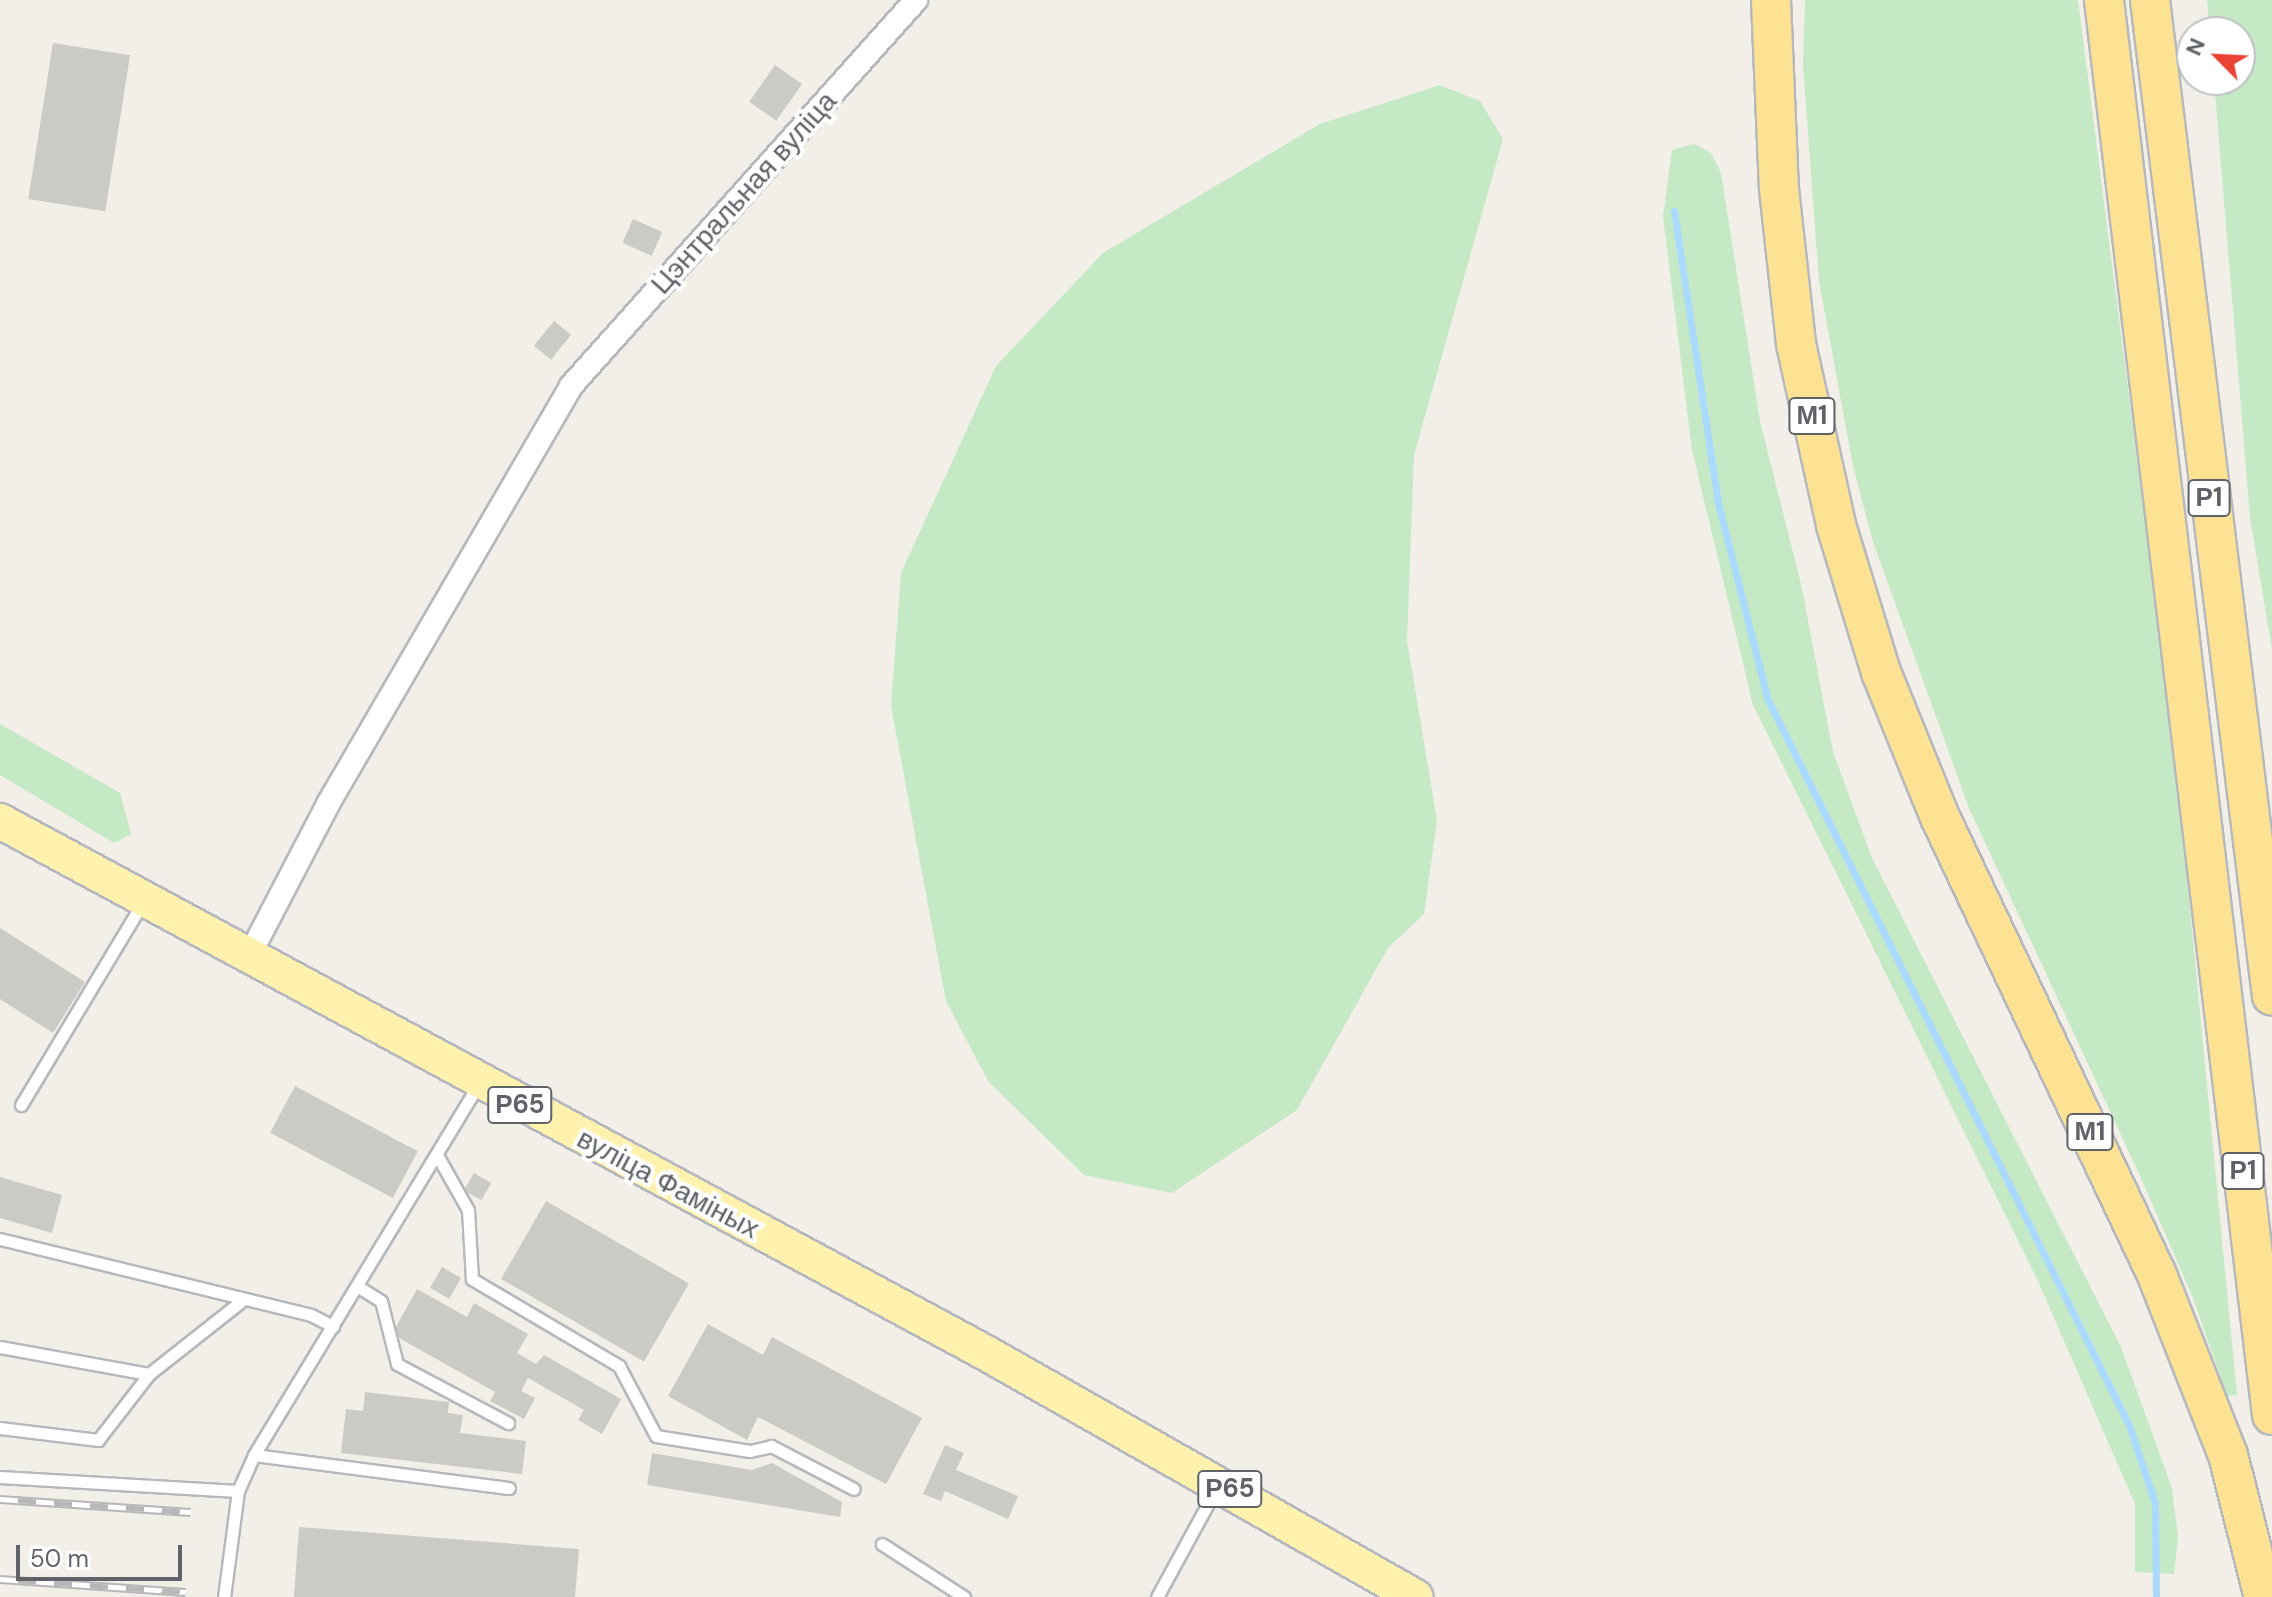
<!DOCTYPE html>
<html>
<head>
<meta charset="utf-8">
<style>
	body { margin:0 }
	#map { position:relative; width:2272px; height:1597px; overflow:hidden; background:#f1efe8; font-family:"DM Sans",sans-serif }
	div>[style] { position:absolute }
	.green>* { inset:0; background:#c5e8c5 }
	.stream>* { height:7px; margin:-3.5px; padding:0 3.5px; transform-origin:3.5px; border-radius:3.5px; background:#aadaff }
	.building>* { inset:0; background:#cccac5; transform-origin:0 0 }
	.roads { filter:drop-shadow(2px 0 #b5b8bc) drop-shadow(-2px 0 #b5b8bc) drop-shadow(0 2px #b5b8bc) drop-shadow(0 -2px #b5b8bc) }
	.lane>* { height:11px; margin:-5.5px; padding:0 5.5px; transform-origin:5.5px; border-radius:5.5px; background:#fff }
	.street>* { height:22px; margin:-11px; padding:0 11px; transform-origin:11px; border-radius:11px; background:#fff }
	.primary>* { height:34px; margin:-17px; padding:0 17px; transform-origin:17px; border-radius:17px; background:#fff2af }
	.highway>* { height:38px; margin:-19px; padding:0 19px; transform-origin:19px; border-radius:19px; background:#fde293 }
	.rail>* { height:9px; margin-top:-4.5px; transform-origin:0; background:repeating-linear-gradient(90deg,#fff 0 18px,#b6b7b8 0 36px); box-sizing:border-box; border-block:2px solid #b6b7b8 }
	span { translate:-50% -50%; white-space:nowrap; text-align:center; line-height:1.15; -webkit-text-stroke:8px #fff; paint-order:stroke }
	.shield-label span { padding:2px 6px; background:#fff; border:2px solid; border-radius:6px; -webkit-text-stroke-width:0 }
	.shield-label { font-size:26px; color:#5f6368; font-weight:700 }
	.street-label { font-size:28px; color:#5f6368 }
	.north { position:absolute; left:2176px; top:16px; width:80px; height:80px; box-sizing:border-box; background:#fff; border:2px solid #bfc1c3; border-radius:50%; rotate:294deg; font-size:22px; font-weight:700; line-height:32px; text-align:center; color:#5f6368 }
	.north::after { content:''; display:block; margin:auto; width:28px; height:36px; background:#ea4335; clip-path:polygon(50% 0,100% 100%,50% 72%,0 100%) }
	.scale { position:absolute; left:16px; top:1545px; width:166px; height:36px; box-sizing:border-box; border:4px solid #5f6368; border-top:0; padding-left:10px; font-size:24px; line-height:28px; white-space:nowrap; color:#5f6368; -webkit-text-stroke:6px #fff; paint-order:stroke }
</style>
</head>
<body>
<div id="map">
	<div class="green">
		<i style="clip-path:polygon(1805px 0,2078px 0,2175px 754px,2237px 1395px,2227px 1396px,2193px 1298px,2141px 1178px,1969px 808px,1873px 542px,1853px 466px,1819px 281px,1803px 65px)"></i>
		<i style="clip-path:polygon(2207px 0,2272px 0,2272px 649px,2250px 517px,2214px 80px,2240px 80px,2240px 32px,2210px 32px)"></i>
		<i style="clip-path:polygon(1440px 85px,1480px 101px,1503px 139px,1414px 455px,1407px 641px,1437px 821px,1424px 914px,1388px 948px,1297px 1110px,1172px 1193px,1084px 1175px,988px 1081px,946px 1001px,891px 706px,901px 573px,996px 366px,1103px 253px,1320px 124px)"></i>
		<i style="clip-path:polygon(1694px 144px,1711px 153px,1721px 173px,1760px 421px,1801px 584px,1833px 752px,1872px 858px,2121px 1347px,2172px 1488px,2178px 1537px,2174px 1574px,2135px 1572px,2135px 1504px,2038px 1281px,1753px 705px,1692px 450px,1663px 217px,1672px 150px)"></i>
		<i style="clip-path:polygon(0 724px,120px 793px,131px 834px,114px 843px,0 775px)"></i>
	</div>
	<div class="stream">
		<i style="left:1674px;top:211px;width:295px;rotate:81.4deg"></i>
		<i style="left:1718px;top:503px;width:203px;rotate:75.8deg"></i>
		<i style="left:1768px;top:700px;width:810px;rotate:63.53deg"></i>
		<i style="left:2129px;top:1425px;width:82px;rotate:71.6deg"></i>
		<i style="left:2155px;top:1503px;width:94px;rotate:89.4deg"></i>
	</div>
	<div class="building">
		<i style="left:53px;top:43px;width:78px;height:158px;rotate:9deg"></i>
		<i style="left:775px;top:65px;width:33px;height:45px;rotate:35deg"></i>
		<i style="left:633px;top:219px;width:32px;height:26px;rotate:24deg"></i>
		<i style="left:554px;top:321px;width:22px;height:32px;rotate:39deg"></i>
		<i style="clip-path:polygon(0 928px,85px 982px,53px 1033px,0 999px)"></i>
		<i style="left:295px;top:1086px;width:139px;height:53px;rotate:28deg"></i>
		<i style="left:474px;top:1173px;width:20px;height:20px;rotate:30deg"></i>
		<i style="clip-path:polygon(0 1177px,62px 1195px,52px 1233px,0 1218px)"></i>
		<i style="left:546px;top:1201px;width:165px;height:90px;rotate:30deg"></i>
		<i style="left:442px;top:1267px;width:22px;height:24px;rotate:30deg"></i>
		<i style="clip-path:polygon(417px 1289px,467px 1317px,474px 1303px,528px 1334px,517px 1353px,536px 1364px,544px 1355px,621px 1399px,602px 1434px,578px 1420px,584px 1410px,528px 1378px,521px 1391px,535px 1398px,524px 1419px,490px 1401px,495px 1392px,392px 1334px)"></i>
		<i style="clip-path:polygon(708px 1324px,763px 1355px,772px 1337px,922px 1418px,886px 1484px,758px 1417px,747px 1440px,668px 1396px)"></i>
		<i style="clip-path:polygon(365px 1392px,449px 1402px,448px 1413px,463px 1415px,460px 1433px,526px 1441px,522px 1474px,341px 1453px,346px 1409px,363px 1411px)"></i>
		<i style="clip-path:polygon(945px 1445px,964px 1453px,956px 1470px,1018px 1496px,1008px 1519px,945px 1491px,941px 1501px,923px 1494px)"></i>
		<i style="clip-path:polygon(652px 1453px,752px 1470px,772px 1463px,842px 1502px,840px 1517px,647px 1485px)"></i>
		<i style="clip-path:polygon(299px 1527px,579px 1549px,575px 1597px,294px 1597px)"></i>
	</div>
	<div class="roads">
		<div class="lane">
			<i style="left:21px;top:1105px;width:235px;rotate:-59deg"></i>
			<i style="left:437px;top:1155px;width:63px;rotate:60.6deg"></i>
			<i style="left:468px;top:1210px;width:69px;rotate:86.7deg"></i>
			<i style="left:472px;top:1279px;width:171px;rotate:30.6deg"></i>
			<i style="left:619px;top:1366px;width:79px;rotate:62.1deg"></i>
			<i style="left:656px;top:1436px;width:95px;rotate:9.1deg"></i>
			<i style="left:750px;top:1451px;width:22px;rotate:-13deg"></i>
			<i style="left:771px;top:1446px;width:93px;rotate:27.4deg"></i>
			<i style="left:0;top:1239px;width:320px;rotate:13.7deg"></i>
			<i style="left:311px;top:1315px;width:25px;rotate:27deg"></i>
			<i style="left:357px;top:1286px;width:28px;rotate:32deg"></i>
			<i style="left:381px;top:1301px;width:65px;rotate:75.7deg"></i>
			<i style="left:397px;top:1364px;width:126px;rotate:28deg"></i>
			<i style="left:0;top:1347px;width:151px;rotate:10.3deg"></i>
			<i style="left:0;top:1428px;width:99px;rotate:7deg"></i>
			<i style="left:98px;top:1440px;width:83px;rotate:-52.3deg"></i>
			<i style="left:149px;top:1374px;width:121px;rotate:-38.3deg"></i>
			<i style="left:254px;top:1455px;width:257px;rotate:7.4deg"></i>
			<i style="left:0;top:1477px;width:238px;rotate:3.4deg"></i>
			<i style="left:882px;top:1544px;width:98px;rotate:32.9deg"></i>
			<i style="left:224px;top:1597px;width:107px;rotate:-82.5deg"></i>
			<i style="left:238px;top:1491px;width:39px;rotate:-66deg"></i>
			<i style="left:254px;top:1455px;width:433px;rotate:-58.8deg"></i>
			<i style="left:1157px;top:1597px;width:123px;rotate:-61.4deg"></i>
		</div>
		<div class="street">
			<i style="left:248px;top:958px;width:174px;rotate:-62.5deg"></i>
			<i style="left:328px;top:804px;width:484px;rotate:-59.8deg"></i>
			<i style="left:571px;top:386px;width:518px;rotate:-48.21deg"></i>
		</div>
		<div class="primary">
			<i style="left:0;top:821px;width:1120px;rotate:28.35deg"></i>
			<i style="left:986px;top:1353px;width:494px;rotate:29.6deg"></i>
		</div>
		<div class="highway">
			<i style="left:1771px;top:0;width:189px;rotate:87.6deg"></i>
			<i style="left:1779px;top:189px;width:156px;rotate:83.7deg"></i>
			<i style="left:1796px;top:344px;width:185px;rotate:77.5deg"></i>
			<i style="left:1836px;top:525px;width:154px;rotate:73deg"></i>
			<i style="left:1881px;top:672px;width:154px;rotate:67.9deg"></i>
			<i style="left:1939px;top:815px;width:509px;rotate:64.64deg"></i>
			<i style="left:2157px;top:1275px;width:193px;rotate:68.5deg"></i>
			<i style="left:2228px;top:1455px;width:146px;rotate:75.8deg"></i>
			<i style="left:2104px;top:0;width:1425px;rotate:83.23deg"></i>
			<i style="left:2150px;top:0;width:1003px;rotate:83.02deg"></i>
		</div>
	</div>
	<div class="rail">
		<i style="left:0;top:1499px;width:191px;rotate:3.9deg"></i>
		<i style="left:0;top:1579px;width:186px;rotate:4deg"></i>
	</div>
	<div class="shield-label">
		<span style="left:1812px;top:416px">М1</span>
		<span style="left:2209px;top:498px">Р1</span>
		<span style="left:520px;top:1105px">Р65</span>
		<span style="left:2090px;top:1132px">М1</span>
		<span style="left:2243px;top:1171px">Р1</span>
		<span style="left:1230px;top:1489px">Р65</span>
	</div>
	<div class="street-label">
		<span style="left:744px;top:193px;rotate:-48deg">Цэнтральная вуліца</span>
		<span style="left:668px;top:1184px;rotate:28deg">вуліца Фаміных</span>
	</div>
	<div class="north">N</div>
	<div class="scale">50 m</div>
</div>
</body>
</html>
